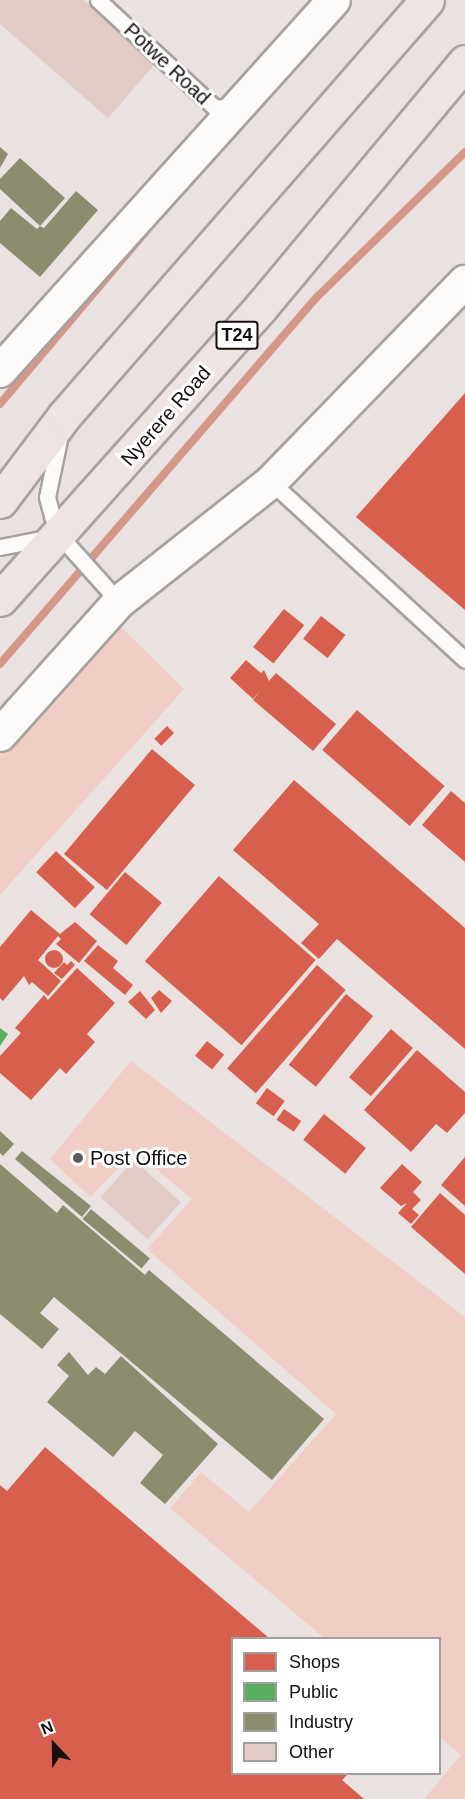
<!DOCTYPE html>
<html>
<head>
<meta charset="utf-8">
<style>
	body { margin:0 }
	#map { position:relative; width:465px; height:1799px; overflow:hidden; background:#eae2e0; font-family:Helvetica,sans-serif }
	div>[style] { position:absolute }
	.green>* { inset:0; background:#f1cec5 }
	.shops>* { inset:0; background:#d6604d; transform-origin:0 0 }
	.round { border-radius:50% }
	.public>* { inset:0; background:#5aae61 }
	.industry>* { inset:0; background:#8c8c6e; transform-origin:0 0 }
	.stream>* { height:8px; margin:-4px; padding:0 4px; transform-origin:4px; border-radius:4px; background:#d49788 }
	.building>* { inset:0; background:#e0cbc7; transform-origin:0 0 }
	.roads { filter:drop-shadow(2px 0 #a7a2a0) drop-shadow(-2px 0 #a7a2a0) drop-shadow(0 2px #a7a2a0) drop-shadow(0 -2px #a7a2a0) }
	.service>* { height:15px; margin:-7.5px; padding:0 7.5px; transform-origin:7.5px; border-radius:7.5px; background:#fcfbfa }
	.minor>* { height:32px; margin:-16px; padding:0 16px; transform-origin:16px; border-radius:16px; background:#fcfbfa }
	.trunk>* { height:33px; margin:-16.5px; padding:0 16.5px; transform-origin:16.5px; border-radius:16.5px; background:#eee4e2 }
	.dots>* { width:16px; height:16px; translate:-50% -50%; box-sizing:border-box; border:3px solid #fff; border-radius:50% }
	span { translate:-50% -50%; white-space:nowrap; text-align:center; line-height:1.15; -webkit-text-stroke:6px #fff; paint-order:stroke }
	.shield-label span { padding:2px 4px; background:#fff; border:2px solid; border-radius:4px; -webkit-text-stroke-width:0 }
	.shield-label { font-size:18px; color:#15100f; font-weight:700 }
	.street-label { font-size:20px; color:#15100f }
	.poi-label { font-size:20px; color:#15100f }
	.left { translate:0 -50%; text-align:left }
	.legend { position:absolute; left:231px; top:1637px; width:210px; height:138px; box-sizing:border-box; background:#fff; border:2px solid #a19f9f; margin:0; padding:8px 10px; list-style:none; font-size:18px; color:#15100f }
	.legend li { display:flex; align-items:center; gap:12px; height:30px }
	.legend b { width:30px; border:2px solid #a19f9f }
	.north { position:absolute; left:24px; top:1715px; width:60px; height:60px; -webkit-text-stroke:4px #fff; paint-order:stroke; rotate:338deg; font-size:16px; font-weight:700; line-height:24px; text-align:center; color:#15100f }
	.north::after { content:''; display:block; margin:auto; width:21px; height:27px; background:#15100f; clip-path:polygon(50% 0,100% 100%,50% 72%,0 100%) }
</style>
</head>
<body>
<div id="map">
	<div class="green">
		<i style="clip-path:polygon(119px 625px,184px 689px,0 895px,0 751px)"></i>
		<i style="clip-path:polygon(131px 1061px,465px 1317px,465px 1799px,424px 1799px,461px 1755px,440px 1737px,440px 1638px,324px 1638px,170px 1508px,201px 1472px,249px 1512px,336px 1414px,147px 1249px,192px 1199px,135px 1151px,90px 1197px,50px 1159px)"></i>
	</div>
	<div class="shops">
		<i style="clip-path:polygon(465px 393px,465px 610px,356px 517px)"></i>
		<i style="left:284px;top:609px;width:26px;height:49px;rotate:39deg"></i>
		<i style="left:321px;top:616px;width:31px;height:29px;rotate:38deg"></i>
		<i style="clip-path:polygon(246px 660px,261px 673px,264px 670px,269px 681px,276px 673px,336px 724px,313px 751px,253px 700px,260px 691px,253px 699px,230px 678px)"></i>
		<i style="left:357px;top:710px;width:116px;height:53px;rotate:41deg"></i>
		<i style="left:167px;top:726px;width:10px;height:18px;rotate:45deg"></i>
		<i style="left:152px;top:749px;width:56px;height:137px;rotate:40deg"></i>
		<i style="clip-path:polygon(294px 780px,465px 928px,465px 1049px,337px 939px,319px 959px,301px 943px,319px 924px,233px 850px)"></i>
		<i style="clip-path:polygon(451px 791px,465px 803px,465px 862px,422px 825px)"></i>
		<i style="left:56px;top:851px;width:53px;height:29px;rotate:43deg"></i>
		<i style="left:125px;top:872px;width:48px;height:55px;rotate:40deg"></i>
		<i style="left:219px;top:876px;width:128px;height:113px;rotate:41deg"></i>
		<i style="clip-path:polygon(31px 910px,60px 934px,75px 922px,97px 941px,79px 963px,56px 944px,61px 939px,58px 936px,38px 960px,61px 981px,48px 996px,32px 982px,29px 985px,24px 976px,3px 1001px,0 998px,0 947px)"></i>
		<i style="clip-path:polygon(98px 945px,118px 961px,113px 968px,133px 985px,125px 995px,84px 961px)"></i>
		<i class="round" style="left:45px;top:950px;width:18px;height:18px"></i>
		<i style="clip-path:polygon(71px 961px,75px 965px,62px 979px,54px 973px,64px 962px,67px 965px)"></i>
		<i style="left:317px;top:965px;width:38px;height:137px;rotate:41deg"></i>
		<i style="clip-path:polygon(77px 968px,115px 1003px,87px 1034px,95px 1042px,66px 1074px,60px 1068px,31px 1100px,0 1073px,0 1056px,21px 1033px,15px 1028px,44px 995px,48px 1000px)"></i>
		<i style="clip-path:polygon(159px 990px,172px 1001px,161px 1013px,151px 998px)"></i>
		<i style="clip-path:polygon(140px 991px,155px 1010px,146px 1019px,128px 1002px)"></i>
		<i style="left:346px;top:994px;width:35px;height:91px;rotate:39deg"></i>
		<i style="left:391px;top:1029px;width:29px;height:64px;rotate:41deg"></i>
		<i style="left:207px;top:1041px;width:22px;height:19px;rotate:39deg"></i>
		<i style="clip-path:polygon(417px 1050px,465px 1092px,465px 1113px,447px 1133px,436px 1124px,411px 1152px,364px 1110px)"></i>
		<i style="left:267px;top:1088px;width:22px;height:19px;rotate:36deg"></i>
		<i style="left:284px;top:1109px;width:21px;height:13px;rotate:35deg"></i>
		<i style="left:324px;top:1114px;width:54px;height:33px;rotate:39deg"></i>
		<i style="clip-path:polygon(465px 1157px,465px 1206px,441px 1185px)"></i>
		<i style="clip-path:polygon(402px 1164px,422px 1182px,413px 1192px,421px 1200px,412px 1209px,419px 1215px,411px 1224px,398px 1213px,407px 1203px,401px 1206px,380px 1188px)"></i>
		<i style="clip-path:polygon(440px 1193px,465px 1215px,465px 1274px,411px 1227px)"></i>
		<i style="clip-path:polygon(45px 1447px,269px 1638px,232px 1638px,232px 1774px,348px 1774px,342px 1780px,364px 1799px,0 1799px,0 1485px,7px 1491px)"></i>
	</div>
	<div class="public">
		<i style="clip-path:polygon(0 1028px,8px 1034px,0 1046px)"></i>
	</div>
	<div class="industry">
		<i style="clip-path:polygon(0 147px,8px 154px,0 168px)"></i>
		<i style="clip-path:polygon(20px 158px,65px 198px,40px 226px,0 189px,0 179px)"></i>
		<i style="clip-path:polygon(76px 191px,98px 210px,40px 277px,0 243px,0 221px,11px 208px,37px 229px,40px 226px,44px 228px)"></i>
		<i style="clip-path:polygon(0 1131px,14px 1144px,3px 1156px,0 1153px)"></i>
		<i style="clip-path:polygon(22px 1151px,91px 1206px,82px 1217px,15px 1159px)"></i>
		<i style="clip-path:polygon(0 1164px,57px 1213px,63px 1205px,145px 1275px,149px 1270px,324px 1419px,272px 1480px,54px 1297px,40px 1313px,59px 1329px,42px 1349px,0 1314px)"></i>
		<i style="left:91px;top:1209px;width:77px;height:13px;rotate:40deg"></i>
		<i style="clip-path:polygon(69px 1352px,88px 1375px,96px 1367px,105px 1374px,121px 1356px,218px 1444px,165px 1504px,140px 1483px,163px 1455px,135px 1431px,113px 1457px,47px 1402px,69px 1376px,57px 1365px)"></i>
	</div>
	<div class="stream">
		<i style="left:0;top:404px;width:228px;rotate:-49.8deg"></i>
		<i style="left:0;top:664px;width:486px;rotate:-49.2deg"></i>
		<i style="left:318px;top:296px;width:206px;rotate:-44.4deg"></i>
	</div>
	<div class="building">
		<i style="clip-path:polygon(0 0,83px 0,155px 64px,108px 118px,0 24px)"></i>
		<i style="left:134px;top:1160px;width:63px;height:50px;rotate:42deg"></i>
	</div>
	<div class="roads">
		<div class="service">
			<i style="left:98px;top:0;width:159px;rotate:42.7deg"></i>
			<i style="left:215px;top:108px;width:19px;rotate:-6deg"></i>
			<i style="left:60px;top:435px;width:63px;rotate:101.8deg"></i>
			<i style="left:47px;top:497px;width:20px;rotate:75deg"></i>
			<i style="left:52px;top:516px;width:22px;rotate:68deg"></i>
			<i style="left:60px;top:536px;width:89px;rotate:48.2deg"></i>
			<i style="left:271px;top:482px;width:263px;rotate:42.5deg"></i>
			<i style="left:0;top:547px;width:52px;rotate:-11.1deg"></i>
		</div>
		<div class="minor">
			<i style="left:0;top:371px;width:499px;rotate:-48deg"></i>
			<i style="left:0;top:735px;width:178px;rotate:-48.2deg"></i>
			<i style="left:119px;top:602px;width:194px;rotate:-38.3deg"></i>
			<i style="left:271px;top:482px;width:279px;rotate:-45.9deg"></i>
		</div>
		<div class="trunk">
			<i style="left:0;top:501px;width:106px;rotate:-53deg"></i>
			<i style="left:64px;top:416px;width:552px;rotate:-48.89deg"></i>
			<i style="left:0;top:599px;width:392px;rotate:-48.2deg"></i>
			<i style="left:261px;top:307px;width:319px;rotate:-50.2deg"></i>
		</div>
	</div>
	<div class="dots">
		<i style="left:78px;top:1158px;background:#605a58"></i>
	</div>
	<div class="shield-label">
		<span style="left:237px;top:335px">T24</span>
	</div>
	<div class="street-label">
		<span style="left:167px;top:64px;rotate:43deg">Potwe Road</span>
		<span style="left:166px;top:416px;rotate:-49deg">Nyerere Road</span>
	</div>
	<div class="poi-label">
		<span class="left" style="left:90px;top:1158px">Post Office</span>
	</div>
	<ul class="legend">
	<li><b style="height:16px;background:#d6604d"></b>Shops</li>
	<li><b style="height:16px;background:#5aae61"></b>Public</li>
	<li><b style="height:16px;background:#8c8c6e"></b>Industry</li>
	<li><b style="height:16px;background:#e0cbc7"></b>Other</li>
	</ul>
	<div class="north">N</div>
</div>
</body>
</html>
